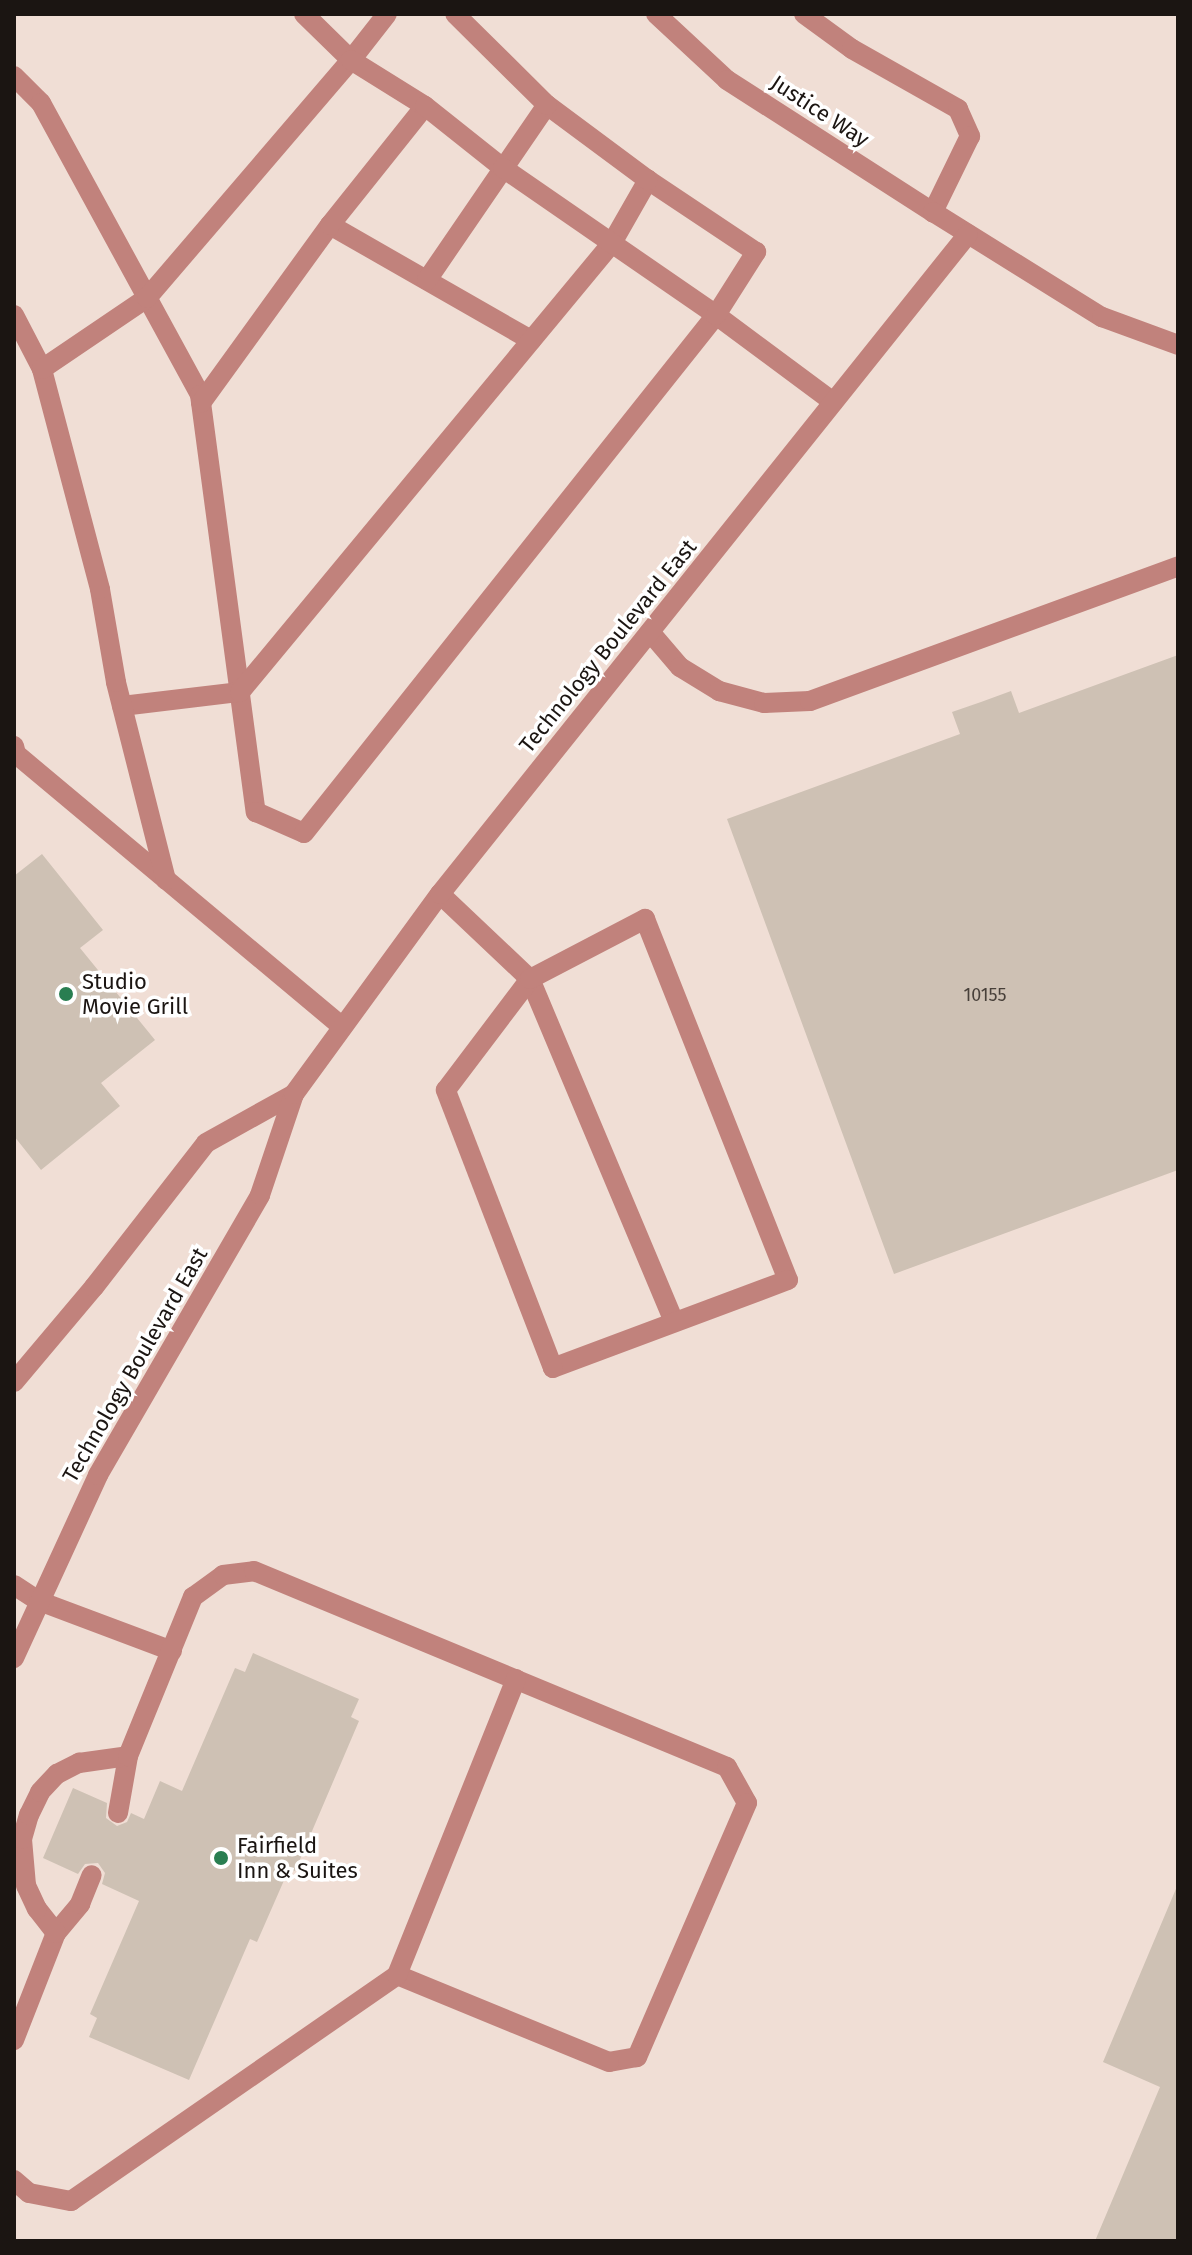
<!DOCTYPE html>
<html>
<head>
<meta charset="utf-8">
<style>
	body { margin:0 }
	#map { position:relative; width:1192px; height:2255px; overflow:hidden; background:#f0ded5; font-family:"Fira Sans",sans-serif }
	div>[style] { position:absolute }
	.building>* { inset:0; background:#cec1b4 }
	.lane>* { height:20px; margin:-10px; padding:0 10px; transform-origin:10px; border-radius:10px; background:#c1827c }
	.street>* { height:20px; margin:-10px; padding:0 10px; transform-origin:10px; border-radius:10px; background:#c1827c }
	.dots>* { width:22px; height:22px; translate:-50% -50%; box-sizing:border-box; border:4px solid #fff; border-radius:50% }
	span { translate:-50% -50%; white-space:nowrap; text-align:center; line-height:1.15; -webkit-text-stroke:7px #fff; paint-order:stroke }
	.number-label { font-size:18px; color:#48403a }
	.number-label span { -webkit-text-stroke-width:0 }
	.street-label { font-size:22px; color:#1b1512 }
	.poi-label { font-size:22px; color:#1b1512 }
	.left { translate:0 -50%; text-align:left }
	.frame { position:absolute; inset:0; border:16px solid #1b1512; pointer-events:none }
</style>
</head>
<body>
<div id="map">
	<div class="building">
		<i style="clip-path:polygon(1178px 655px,1178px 1170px,894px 1274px,727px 819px,960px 734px,952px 712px,981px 702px,1011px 691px,1019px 713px)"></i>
		<i style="clip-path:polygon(42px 854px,103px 930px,80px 948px,155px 1040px,101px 1083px,120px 1106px,41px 1170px,14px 1136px,14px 876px)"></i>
		<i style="clip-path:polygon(253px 1653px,359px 1699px,351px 1717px,359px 1721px,295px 1871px,289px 1869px,257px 1942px,250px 1939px,189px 2080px,89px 2037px,97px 2018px,90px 2014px,139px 1901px,102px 1884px,105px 1873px,98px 1863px,85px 1864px,78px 1874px,43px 1858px,73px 1788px,107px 1803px,106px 1818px,117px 1826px,127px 1822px,131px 1813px,144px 1819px,160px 1781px,182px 1791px,235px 1668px,245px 1672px)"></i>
		<i style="clip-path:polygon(1178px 1884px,1178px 2241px,1095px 2241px,1160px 2087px,1103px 2062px)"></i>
	</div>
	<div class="lane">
		<i style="left:304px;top:14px;width:66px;rotate:44.4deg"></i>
		<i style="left:351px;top:60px;width:58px;rotate:-52deg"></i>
		<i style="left:804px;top:14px;width:59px;rotate:36.1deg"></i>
		<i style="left:852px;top:49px;width:122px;rotate:29.5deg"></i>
		<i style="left:958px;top:109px;width:30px;rotate:66deg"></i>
		<i style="left:970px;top:136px;width:85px;rotate:116deg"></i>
		<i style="left:14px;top:76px;width:38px;rotate:45deg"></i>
		<i style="left:41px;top:103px;width:332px;rotate:61.4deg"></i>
		<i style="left:200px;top:395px;width:421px;rotate:82.4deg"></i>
		<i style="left:256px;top:812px;width:52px;rotate:23.6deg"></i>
		<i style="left:304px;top:833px;width:662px;rotate:-51.5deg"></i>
		<i style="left:716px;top:315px;width:146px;rotate:36.6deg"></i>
		<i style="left:330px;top:225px;width:232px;rotate:29.8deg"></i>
		<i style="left:427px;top:280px;width:212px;rotate:-55.6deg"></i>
		<i style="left:14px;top:315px;width:61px;rotate:62.6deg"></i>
		<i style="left:201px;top:403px;width:220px;rotate:-54.1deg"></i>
		<i style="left:330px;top:225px;width:152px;rotate:-51.4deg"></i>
		<i style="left:650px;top:632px;width:46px;rotate:49.4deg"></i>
		<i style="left:680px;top:667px;width:46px;rotate:31.6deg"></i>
		<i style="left:719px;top:691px;width:47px;rotate:14.9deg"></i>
		<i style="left:764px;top:703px;width:46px;rotate:-2.5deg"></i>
		<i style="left:810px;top:701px;width:392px;rotate:-20.1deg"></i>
		<i style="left:122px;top:706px;width:119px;rotate:-6.8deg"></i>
		<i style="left:240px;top:692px;width:583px;rotate:-50.36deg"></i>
		<i style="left:612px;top:243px;width:73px;rotate:-60.3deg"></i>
		<i style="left:14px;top:746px;width:8px;rotate:76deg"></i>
		<i style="left:16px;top:754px;width:424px;rotate:39.9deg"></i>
		<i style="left:166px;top:880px;width:204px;rotate:-104.2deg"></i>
		<i style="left:116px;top:682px;width:94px;rotate:-99.8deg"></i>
		<i style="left:100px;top:589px;width:228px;rotate:-104.8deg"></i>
		<i style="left:42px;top:369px;width:127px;rotate:-34.1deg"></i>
		<i style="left:147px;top:298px;width:313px;rotate:-49.4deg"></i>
		<i style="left:351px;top:60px;width:87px;rotate:31.9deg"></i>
		<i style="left:425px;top:106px;width:100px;rotate:38.5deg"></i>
		<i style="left:503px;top:168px;width:259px;rotate:34.6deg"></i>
		<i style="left:716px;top:315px;width:75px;rotate:-57.6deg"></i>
		<i style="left:756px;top:252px;width:130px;rotate:-146.3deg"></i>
		<i style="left:648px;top:180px;width:126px;rotate:-143.4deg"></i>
		<i style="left:547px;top:105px;width:129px;rotate:-135.3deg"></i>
		<i style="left:440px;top:894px;width:124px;rotate:43.4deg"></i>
		<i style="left:530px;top:979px;width:371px;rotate:67.2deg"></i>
		<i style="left:645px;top:919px;width:388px;rotate:68.4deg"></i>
		<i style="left:788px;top:1280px;width:251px;rotate:159.5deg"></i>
		<i style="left:553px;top:1368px;width:298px;rotate:-111.1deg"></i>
		<i style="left:446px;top:1090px;width:139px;rotate:-52.9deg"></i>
		<i style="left:530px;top:979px;width:130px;rotate:-27.6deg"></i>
		<i style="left:14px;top:1585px;width:30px;rotate:33deg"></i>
		<i style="left:39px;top:1601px;width:142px;rotate:20.6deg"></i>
		<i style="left:118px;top:1813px;width:58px;rotate:-80deg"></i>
		<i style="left:56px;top:1933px;width:38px;rotate:-50deg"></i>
		<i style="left:80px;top:1904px;width:31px;rotate:-68deg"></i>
		<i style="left:14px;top:2040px;width:115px;rotate:-68.6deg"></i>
		<i style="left:56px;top:1933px;width:31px;rotate:-128deg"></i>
		<i style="left:37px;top:1909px;width:26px;rotate:-115deg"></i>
		<i style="left:26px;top:1885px;width:46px;rotate:-95deg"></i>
		<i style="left:22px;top:1839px;width:25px;rotate:-74deg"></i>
		<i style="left:29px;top:1815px;width:25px;rotate:-64deg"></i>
		<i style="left:40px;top:1792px;width:25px;rotate:-47deg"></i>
		<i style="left:57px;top:1774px;width:25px;rotate:-27deg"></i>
		<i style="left:79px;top:1763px;width:49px;rotate:-8.1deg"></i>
		<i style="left:128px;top:1756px;width:172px;rotate:-67.8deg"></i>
		<i style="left:193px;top:1597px;width:37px;rotate:-36deg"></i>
		<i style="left:223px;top:1575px;width:31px;rotate:-7deg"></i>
		<i style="left:254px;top:1571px;width:512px;rotate:22.51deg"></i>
		<i style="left:727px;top:1767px;width:41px;rotate:60.9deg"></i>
		<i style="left:747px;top:1803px;width:277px;rotate:113.4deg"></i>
		<i style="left:637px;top:2057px;width:28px;rotate:170deg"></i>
		<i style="left:609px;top:2062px;width:229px;rotate:-157.7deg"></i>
		<i style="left:14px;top:2180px;width:20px;rotate:41deg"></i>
		<i style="left:29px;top:2193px;width:43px;rotate:10.8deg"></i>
		<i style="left:71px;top:2201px;width:397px;rotate:-34.7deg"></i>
		<i style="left:397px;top:1975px;width:319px;rotate:-68.1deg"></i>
	</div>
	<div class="street">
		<i style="left:656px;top:14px;width:97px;rotate:42.9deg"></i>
		<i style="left:727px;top:80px;width:245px;rotate:32.7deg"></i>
		<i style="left:933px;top:212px;width:199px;rotate:31.9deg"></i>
		<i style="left:1102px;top:317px;width:81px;rotate:20.2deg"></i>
		<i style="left:14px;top:1382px;width:124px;rotate:-49.9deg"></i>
		<i style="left:94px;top:1287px;width:182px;rotate:-52.1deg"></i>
		<i style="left:206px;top:1143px;width:101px;rotate:-29.1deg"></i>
		<i style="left:14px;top:1658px;width:201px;rotate:-65.3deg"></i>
		<i style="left:98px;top:1475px;width:323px;rotate:-59.9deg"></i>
		<i style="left:260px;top:1195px;width:107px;rotate:-71.4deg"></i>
		<i style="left:294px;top:1094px;width:248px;rotate:-53.9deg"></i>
		<i style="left:440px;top:894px;width:845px;rotate:-51.34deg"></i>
	</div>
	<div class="dots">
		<i style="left:66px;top:994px;background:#297e51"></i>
		<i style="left:221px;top:1858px;background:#297e51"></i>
	</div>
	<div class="number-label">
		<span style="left:985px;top:995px">10155</span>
	</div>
	<div class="street-label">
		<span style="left:820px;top:111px;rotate:33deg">Justice Way</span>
		<span style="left:608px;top:646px;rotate:-51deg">Technology Boulevard East</span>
		<span style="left:135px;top:1365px;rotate:-60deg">Technology Boulevard East</span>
	</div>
	<div class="poi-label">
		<span class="left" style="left:82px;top:994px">Studio<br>Movie Grill</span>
		<span class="left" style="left:237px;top:1858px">Fairfield<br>Inn &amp; Suites</span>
	</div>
	<div class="frame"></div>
</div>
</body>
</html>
